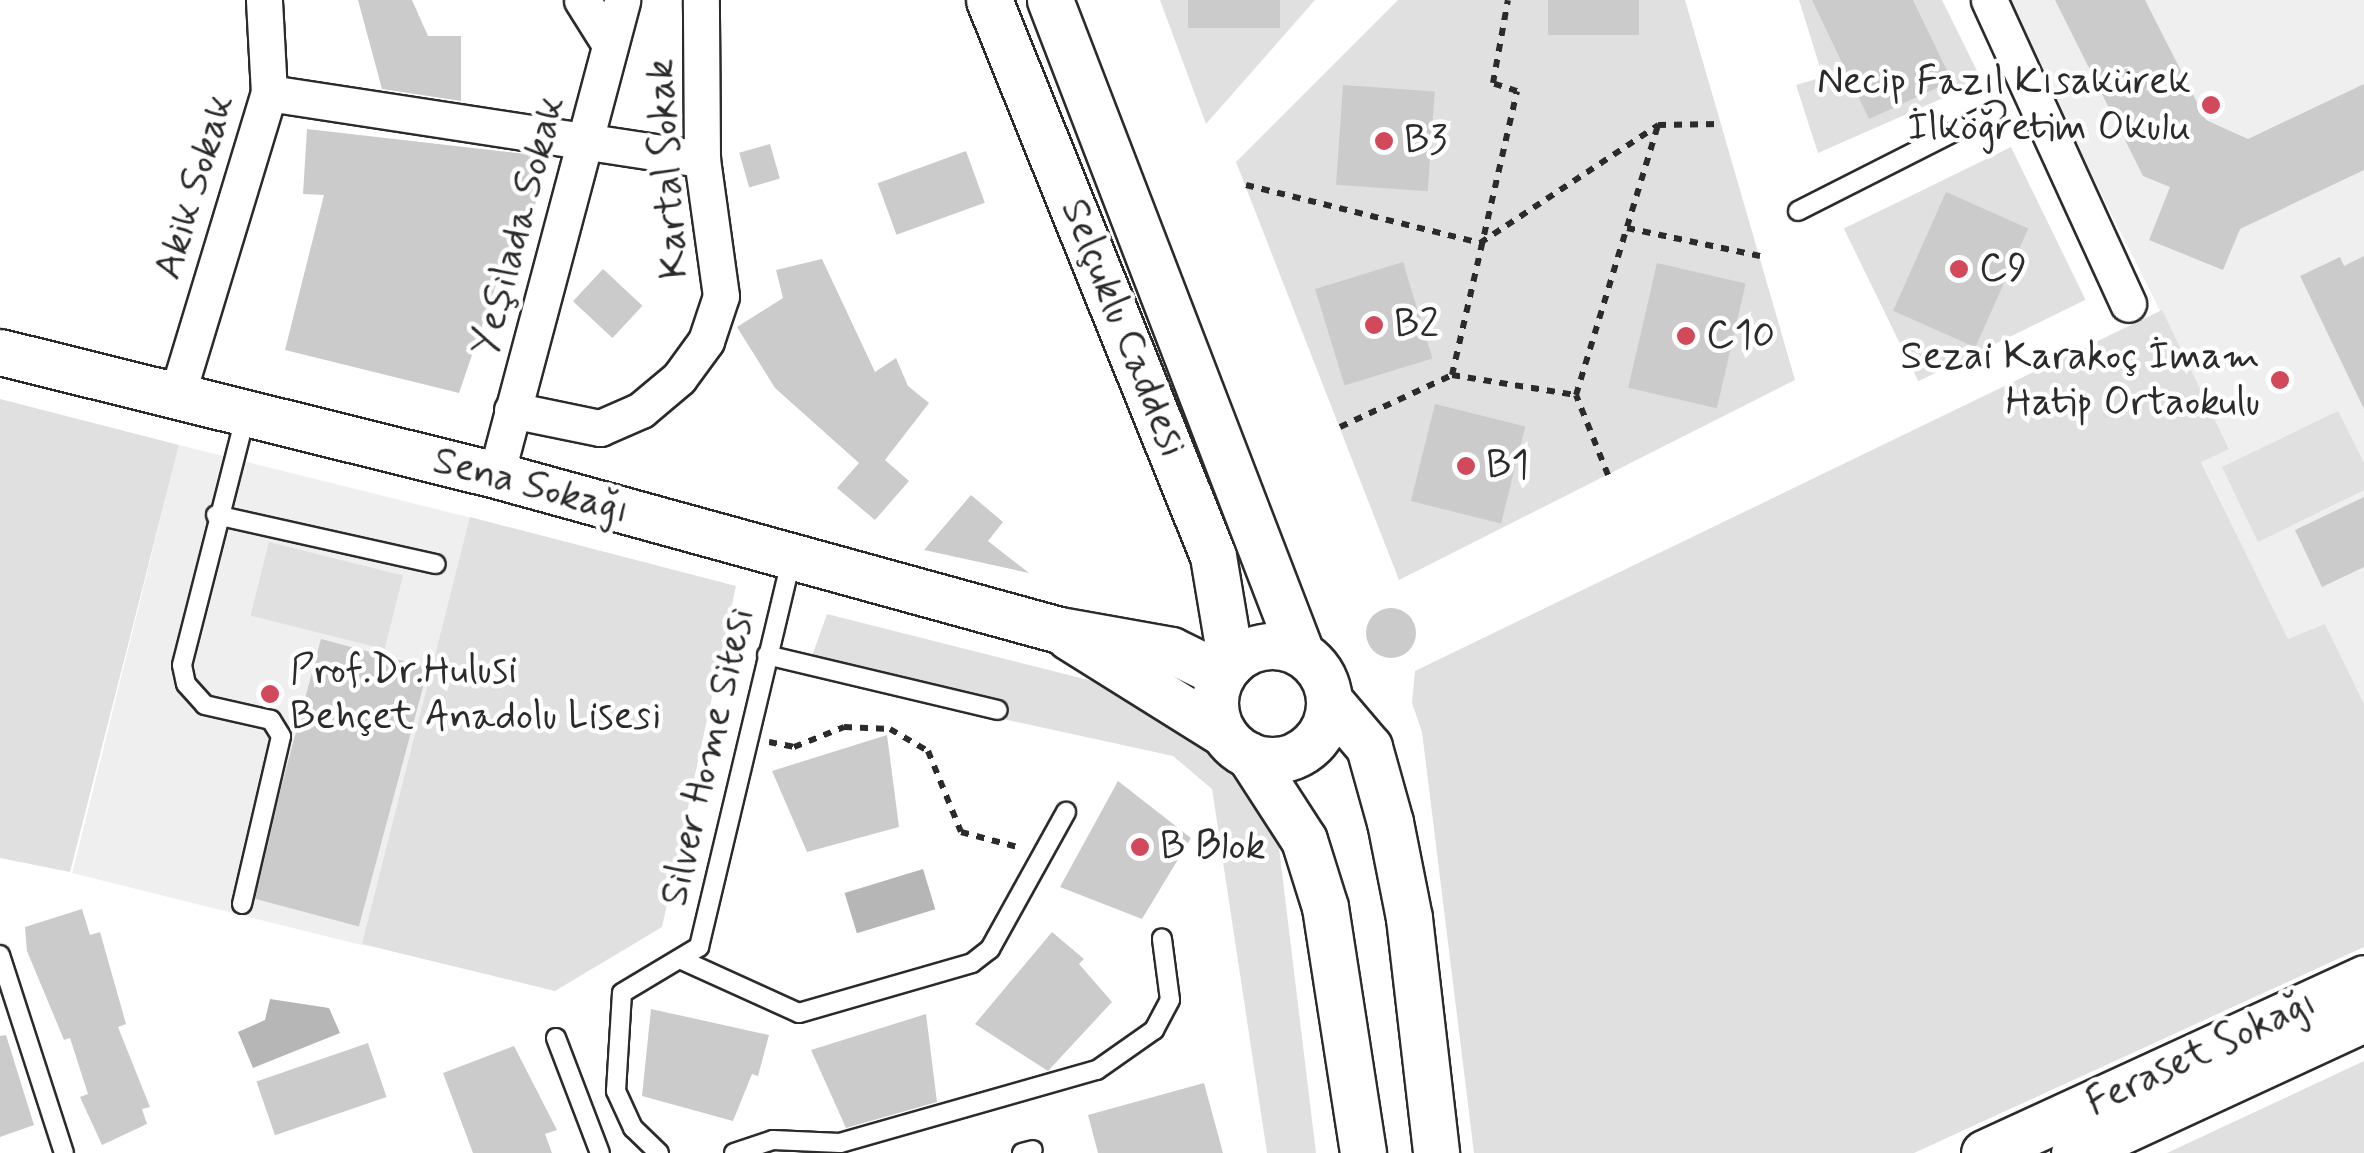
<!DOCTYPE html>
<html>
<head>
<meta charset="utf-8">
<style>
	body { margin:0 }
	#map { position:relative; width:2364px; height:1153px; overflow:hidden; background:#fff; font-family:Mynerve,sans-serif }
	div>[style] { position:absolute }
	.built>* { inset:0; background:#efefef; transform-origin:0 0 }
	.green>* { inset:0; background:#e0e0e0; transform-origin:0 0 }
	.water>* { inset:0; background:#b6b6b6; transform-origin:0 0 }
	.building>* { inset:0; background:#cbcbcb; transform-origin:0 0 }
	.round { border-radius:50% }
	.path>* { height:6px; margin-top:-3px; transform-origin:0; background:repeating-linear-gradient(90deg,#2b2b2b 0 8px,transparent 0 16px) }
	.roads { filter:drop-shadow(2px 0 #2b2b2b) drop-shadow(-2px 0 #2b2b2b) drop-shadow(0 2px #2b2b2b) drop-shadow(0 -2px #2b2b2b) }
	.service>* { height:18px; margin:-9px; padding:0 9px; transform-origin:9px; border-radius:9px; background:#fff }
	.minor>* { height:35px; margin:-17.5px; padding:0 17.5px; transform-origin:17.5px; border-radius:17.5px; background:#fff }
	.tertiary>* { height:45px; margin:-22.5px; padding:0 22.5px; transform-origin:22.5px; border-radius:22.5px; background:#fff }
	.tertiary>.ring { margin:-22.5px; padding:0; box-sizing:content-box; background:none; border:45px solid #fff; border-radius:50% }
	.dots>* { width:28px; height:28px; translate:-50% -50%; box-sizing:border-box; border:5px solid #fff; border-radius:50% }
	span { translate:-50% -50%; white-space:nowrap; text-align:center; line-height:1.15; -webkit-text-stroke:9px #fff; paint-order:stroke }
	.poi-label { font-size:40px; color:#2b2b2b }
	.right { translate:-100% -50%; text-align:right }
	.left { translate:0 -50%; text-align:left }
	.street-label { font-size:40px; color:#2b2b2b }
</style>
</head>
<body>
<div id="map">
	<div class="built">
		<i style="clip-path:polygon(2004px 0,2364px 0,2364px 704px,2325px 625px,2288px 640px,2201px 461px,2229px 448px)"></i>
		<i style="left:179px;top:445px;width:300px;height:441px;rotate:14deg"></i>
	</div>
	<div class="green">
		<i style="clip-path:polygon(1160px 0,1315px 0,1206px 124px)"></i>
		<i style="clip-path:polygon(1398px 0,1685px 0,1795px 380px,1399px 580px,1236px 162px)"></i>
		<i style="clip-path:polygon(1799px 0,1942px 0,1982px 81px,1818px 153px,1796px 85px,1823px 77px)"></i>
		<i style="left:2011px;top:147px;width:170px;height:186px;rotate:64deg"></i>
		<i style="clip-path:polygon(2162px 310px,2229px 449px,2201px 462px,2288px 639px,2325px 624px,2364px 704px,2364px 947px,1914px 1153px,1474px 1153px,1422px 732px,1412px 703px,1415px 671px)"></i>
		<i style="clip-path:polygon(0 399px,179px 445px,70px 872px,0 858px)"></i>
		<i style="clip-path:polygon(2338px 411px,2364px 463px,2364px 490px,2258px 542px,2222px 467px)"></i>
		<i style="clip-path:polygon(470px 517px,736px 586px,662px 927px,555px 991px,362px 944px)"></i>
		<i style="left:269px;top:542px;width:138px;height:76px;rotate:14deg"></i>
		<i style="clip-path:polygon(827px 614px,1168px 700px,1273px 798px,1316px 1153px,1267px 1153px,1212px 789px,1173px 756px,805px 676px)"></i>
		<i style="clip-path:polygon(2364px 1061px,2364px 1153px,2167px 1153px)"></i>
	</div>
	<div class="water">
		<i style="left:923px;top:869px;width:42px;height:82px;rotate:73deg"></i>
		<i style="clip-path:polygon(270px 999px,329px 1008px,340px 1033px,253px 1068px,238px 1032px,265px 1020px)"></i>
	</div>
	<div class="building">
		<i style="clip-path:polygon(358px 0,412px 0,428px 36px,461px 36px,461px 101px,382px 89px)"></i>
		<i style="left:1188px;top:0;width:92px;height:28px"></i>
		<i style="left:1548px;top:0;width:91px;height:35px"></i>
		<i style="clip-path:polygon(1812px 0,1913px 0,1952px 81px,1869px 119px)"></i>
		<i style="clip-path:polygon(2055px 0,2145px 0,2206px 120px,2248px 139px,2364px 84px,2364px 170px,2240px 229px,2223px 270px,2149px 240px,2170px 187px,2143px 176px)"></i>
		<i style="left:1343px;top:85px;width:92px;height:100px;rotate:4deg"></i>
		<i style="clip-path:polygon(307px 129px,544px 156px,532px 222px,518px 221px,459px 393px,285px 350px,324px 195px,303px 194px)"></i>
		<i style="left:770px;top:144px;width:36px;height:32px;rotate:74deg"></i>
		<i style="left:966px;top:151px;width:55px;height:94px;rotate:70deg"></i>
		<i style="left:1946px;top:192px;width:90px;height:130px;rotate:24deg"></i>
		<i style="clip-path:polygon(2364px 256px,2364px 409px,2300px 276px,2340px 257px,2344px 266px)"></i>
		<i style="clip-path:polygon(822px 259px,875px 372px,896px 358px,908px 386px,929px 403px,885px 460px,909px 481px,875px 520px,837px 488px,859px 463px,775px 388px,737px 327px,783px 298px,776px 270px)"></i>
		<i style="left:1403px;top:262px;width:101px;height:92px;rotate:73deg"></i>
		<i style="left:1657px;top:263px;width:91px;height:128px;rotate:13deg"></i>
		<i style="left:603px;top:269px;width:54px;height:44px;rotate:43deg"></i>
		<i style="left:1435px;top:404px;width:93px;height:100px;rotate:14deg"></i>
		<i style="clip-path:polygon(971px 495px,1003px 522px,988px 541px,1029px 573px,924px 550px)"></i>
		<i style="clip-path:polygon(2364px 497px,2364px 567px,2322px 587px,2295px 530px)"></i>
		<i class="round" style="left:1366px;top:608px;width:50px;height:50px"></i>
		<i style="left:321px;top:639px;width:111px;height:268px;rotate:15deg"></i>
		<i style="clip-path:polygon(887px 735px,899px 827px,807px 852px,772px 771px)"></i>
		<i style="clip-path:polygon(1118px 781px,1191px 838px,1142px 919px,1060px 887px)"></i>
		<i style="clip-path:polygon(82px 909px,90px 935px,100px 932px,126px 1024px,118px 1027px,150px 1107px,142px 1109px,147px 1124px,102px 1145px,80px 1097px,88px 1094px,70px 1038px,64px 1040px,27px 951px,25px 927px)"></i>
		<i style="clip-path:polygon(1052px 932px,1084px 959px,1079px 964px,1112px 1002px,1048px 1071px,975px 1024px)"></i>
		<i style="clip-path:polygon(651px 1009px,769px 1035px,758px 1076px,752px 1074px,733px 1121px,642px 1096px)"></i>
		<i style="clip-path:polygon(926px 1014px,937px 1102px,846px 1128px,811px 1050px)"></i>
		<i style="clip-path:polygon(6px 1035px,34px 1125px,0 1137px,0 1036px)"></i>
		<i style="left:368px;top:1043px;width:57px;height:118px;rotate:71deg"></i>
		<i style="clip-path:polygon(514px 1046px,557px 1130px,545px 1134px,552px 1153px,473px 1153px,443px 1073px)"></i>
		<i style="clip-path:polygon(1204px 1083px,1223px 1153px,1098px 1153px,1088px 1115px)"></i>
	</div>
	<div class="path">
		<i style="left:1246px;top:185px;width:241px;rotate:13.9deg"></i>
		<i style="left:1480px;top:243px;width:214px;rotate:-33.5deg"></i>
		<i style="left:1627px;top:228px;width:136px;rotate:11.9deg"></i>
		<i style="left:1452px;top:375px;width:291px;rotate:-77.1deg"></i>
		<i style="left:1517px;top:91px;width:25px;rotate:-162deg"></i>
		<i style="left:1493px;top:83px;width:84px;rotate:-79.8deg"></i>
		<i style="left:1340px;top:427px;width:123px;rotate:-24.9deg"></i>
		<i style="left:1452px;top:375px;width:126px;rotate:9.2deg"></i>
		<i style="left:1608px;top:475px;width:86px;rotate:-111.8deg"></i>
		<i style="left:1576px;top:395px;width:282px;rotate:-73.1deg"></i>
		<i style="left:1658px;top:125px;width:63px;rotate:-0.9deg"></i>
		<i style="left:769px;top:742px;width:25px;rotate:11deg"></i>
		<i style="left:794px;top:747px;width:54px;rotate:-21.8deg"></i>
		<i style="left:844px;top:727px;width:46px;rotate:2.5deg"></i>
		<i style="left:890px;top:729px;width:44px;rotate:30.1deg"></i>
		<i style="left:928px;top:751px;width:87px;rotate:67.8deg"></i>
		<i style="left:961px;top:832px;width:62px;rotate:14.9deg"></i>
	</div>
	<div class="roads">
		<div class="service">
			<i style="left:1798px;top:211px;width:221px;rotate:-26.9deg"></i>
			<i style="left:216px;top:515px;width:225px;rotate:12.6deg"></i>
			<i style="left:767px;top:655px;width:237px;rotate:13.4deg"></i>
			<i style="left:242px;top:904px;width:172px;rotate:-76.9deg"></i>
			<i style="left:281px;top:736px;width:19px;rotate:-122deg"></i>
			<i style="left:271px;top:720px;width:68px;rotate:-167.2deg"></i>
			<i style="left:205px;top:705px;width:28px;rotate:-132deg"></i>
			<i style="left:186px;top:684px;width:19px;rotate:-102deg"></i>
			<i style="left:182px;top:665px;width:260px;rotate:-75.7deg"></i>
			<i style="left:0;top:955px;width:208px;rotate:72.1deg"></i>
			<i style="left:682px;top:960px;width:128px;rotate:24.4deg"></i>
			<i style="left:799px;top:1013px;width:180px;rotate:-16.1deg"></i>
			<i style="left:972px;top:963px;width:23px;rotate:-38deg"></i>
			<i style="left:990px;top:949px;width:157px;rotate:-61deg"></i>
			<i style="left:556px;top:1038px;width:123px;rotate:69.1deg"></i>
			<i style="left:659px;top:1153px;width:36px;rotate:-136deg"></i>
			<i style="left:633px;top:1128px;width:41px;rotate:-114.7deg"></i>
			<i style="left:616px;top:1091px;width:98px;rotate:-86.5deg"></i>
			<i style="left:622px;top:993px;width:90px;rotate:-30.9deg"></i>
			<i style="left:699px;top:947px;width:400px;rotate:-76.6deg"></i>
			<i style="left:734px;top:1153px;width:41px;rotate:-18.4deg"></i>
			<i style="left:773px;top:1140px;width:67px;rotate:2.6deg"></i>
			<i style="left:840px;top:1143px;width:267px;rotate:-15.9deg"></i>
			<i style="left:1097px;top:1070px;width:70px;rotate:-35.1deg"></i>
			<i style="left:1154px;top:1030px;width:34px;rotate:-62deg"></i>
			<i style="left:1170px;top:1000px;width:62px;rotate:-97.5deg"></i>
			<i style="left:1022px;top:1153px;width:11px;rotate:-15deg"></i>
		</div>
		<div class="minor">
			<i style="left:582px;top:0;width:51px;rotate:57.9deg"></i>
			<i style="left:1989px;top:0;width:334px;rotate:65.4deg"></i>
			<i style="left:269px;top:93px;width:438px;rotate:8.7deg"></i>
			<i style="left:177px;top:395px;width:316px;rotate:-73.1deg"></i>
			<i style="left:269px;top:93px;width:93px;rotate:-93.1deg"></i>
			<i style="left:512px;top:410px;width:90px;rotate:11.6deg"></i>
			<i style="left:600px;top:428px;width:45px;rotate:-23.7deg"></i>
			<i style="left:641px;top:410px;width:50px;rotate:-40.1deg"></i>
			<i style="left:679px;top:378px;width:46px;rotate:-53.9deg"></i>
			<i style="left:706px;top:341px;width:47px;rotate:-71.6deg"></i>
			<i style="left:721px;top:296px;width:138px;rotate:-97.9deg"></i>
			<i style="left:702px;top:159px;width:159px;rotate:-90.4deg"></i>
			<i style="left:496px;top:475px;width:491px;rotate:-75.1deg"></i>
		</div>
		<div class="tertiary">
			<i style="left:989px;top:0;width:599px;rotate:68.06deg"></i>
			<i style="left:1213px;top:556px;width:109px;rotate:80.5deg"></i>
			<i style="left:1050px;top:0;width:700px;rotate:68.97deg"></i>
			<i style="left:0;top:352px;width:511px;rotate:13.93deg"></i>
			<i style="left:496px;top:475px;width:584px;rotate:15.39deg"></i>
			<i style="left:1059px;top:630px;width:114px;rotate:10.1deg"></i>
			<i style="left:1171px;top:650px;width:57px;rotate:26.1deg"></i>
			<i style="left:1069px;top:637px;width:183px;rotate:32deg"></i>
			<i class="ring" style="left:1215px;top:646px;width:69px;height:69px"></i>
			<i style="left:1329px;top:700px;width:62px;rotate:49.6deg"></i>
			<i style="left:1369px;top:747px;width:78px;rotate:74.4deg"></i>
			<i style="left:1390px;top:822px;width:98px;rotate:78.8deg"></i>
			<i style="left:1409px;top:918px;width:237px;rotate:83.4deg"></i>
			<i style="left:1249px;top:755px;width:101px;rotate:57.1deg"></i>
			<i style="left:1304px;top:840px;width:70px;rotate:72.6deg"></i>
			<i style="left:1325px;top:907px;width:249px;rotate:81.2deg"></i>
			<i style="left:1984px;top:1153px;width:418px;rotate:-24.7deg"></i>
			<i style="left:2074px;top:1153px;width:319px;rotate:-24.8deg"></i>
		</div>
	</div>
	<div class="dots">
		<i style="left:2211px;top:105px;background:#d1495b"></i>
		<i style="left:1384px;top:141px;background:#d1495b"></i>
		<i style="left:1959px;top:269px;background:#d1495b"></i>
		<i style="left:1374px;top:325px;background:#d1495b"></i>
		<i style="left:1686px;top:336px;background:#d1495b"></i>
		<i style="left:2280px;top:380px;background:#d1495b"></i>
		<i style="left:1466px;top:466px;background:#d1495b"></i>
		<i style="left:270px;top:694px;background:#d1495b"></i>
		<i style="left:1140px;top:847px;background:#d1495b"></i>
	</div>
	<div class="poi-label">
		<span class="right" style="left:2191px;top:105px">Necip Fazıl Kısakürek<br>İlköğretim Okulu</span>
		<span class="left" style="left:1404px;top:141px">B3</span>
		<span class="left" style="left:1979px;top:269px">C9</span>
		<span class="left" style="left:1394px;top:325px">B2</span>
		<span class="left" style="left:1706px;top:336px">C10</span>
		<span class="right" style="left:2260px;top:380px">Sezai Karakoç İmam<br>Hatip Ortaokulu</span>
		<span class="left" style="left:1486px;top:466px">B1</span>
		<span class="left" style="left:290px;top:694px">Prof.Dr.Hulusi<br>Behçet Anadolu Lisesi</span>
		<span class="left" style="left:1160px;top:847px">B Blok</span>
	</div>
	<div class="street-label">
		<span style="left:668px;top:169px;rotate:-94deg">Kartal Sokak</span>
		<span style="left:195px;top:187px;rotate:-73deg">Akik Sokak</span>
		<span style="left:519px;top:226px;rotate:-75deg">Yeşilada Sokak</span>
		<span style="left:1123px;top:328px;rotate:68deg">Selçuklu Caddesi</span>
		<span style="left:531px;top:486px;rotate:15deg">Sena Sokağı</span>
		<span style="left:708px;top:757px;rotate:-77deg">Silver Home Sitesi</span>
		<span style="left:2201px;top:1053px;rotate:-25deg">Feraset Sokağı</span>
	</div>
</div>
</body>
</html>
